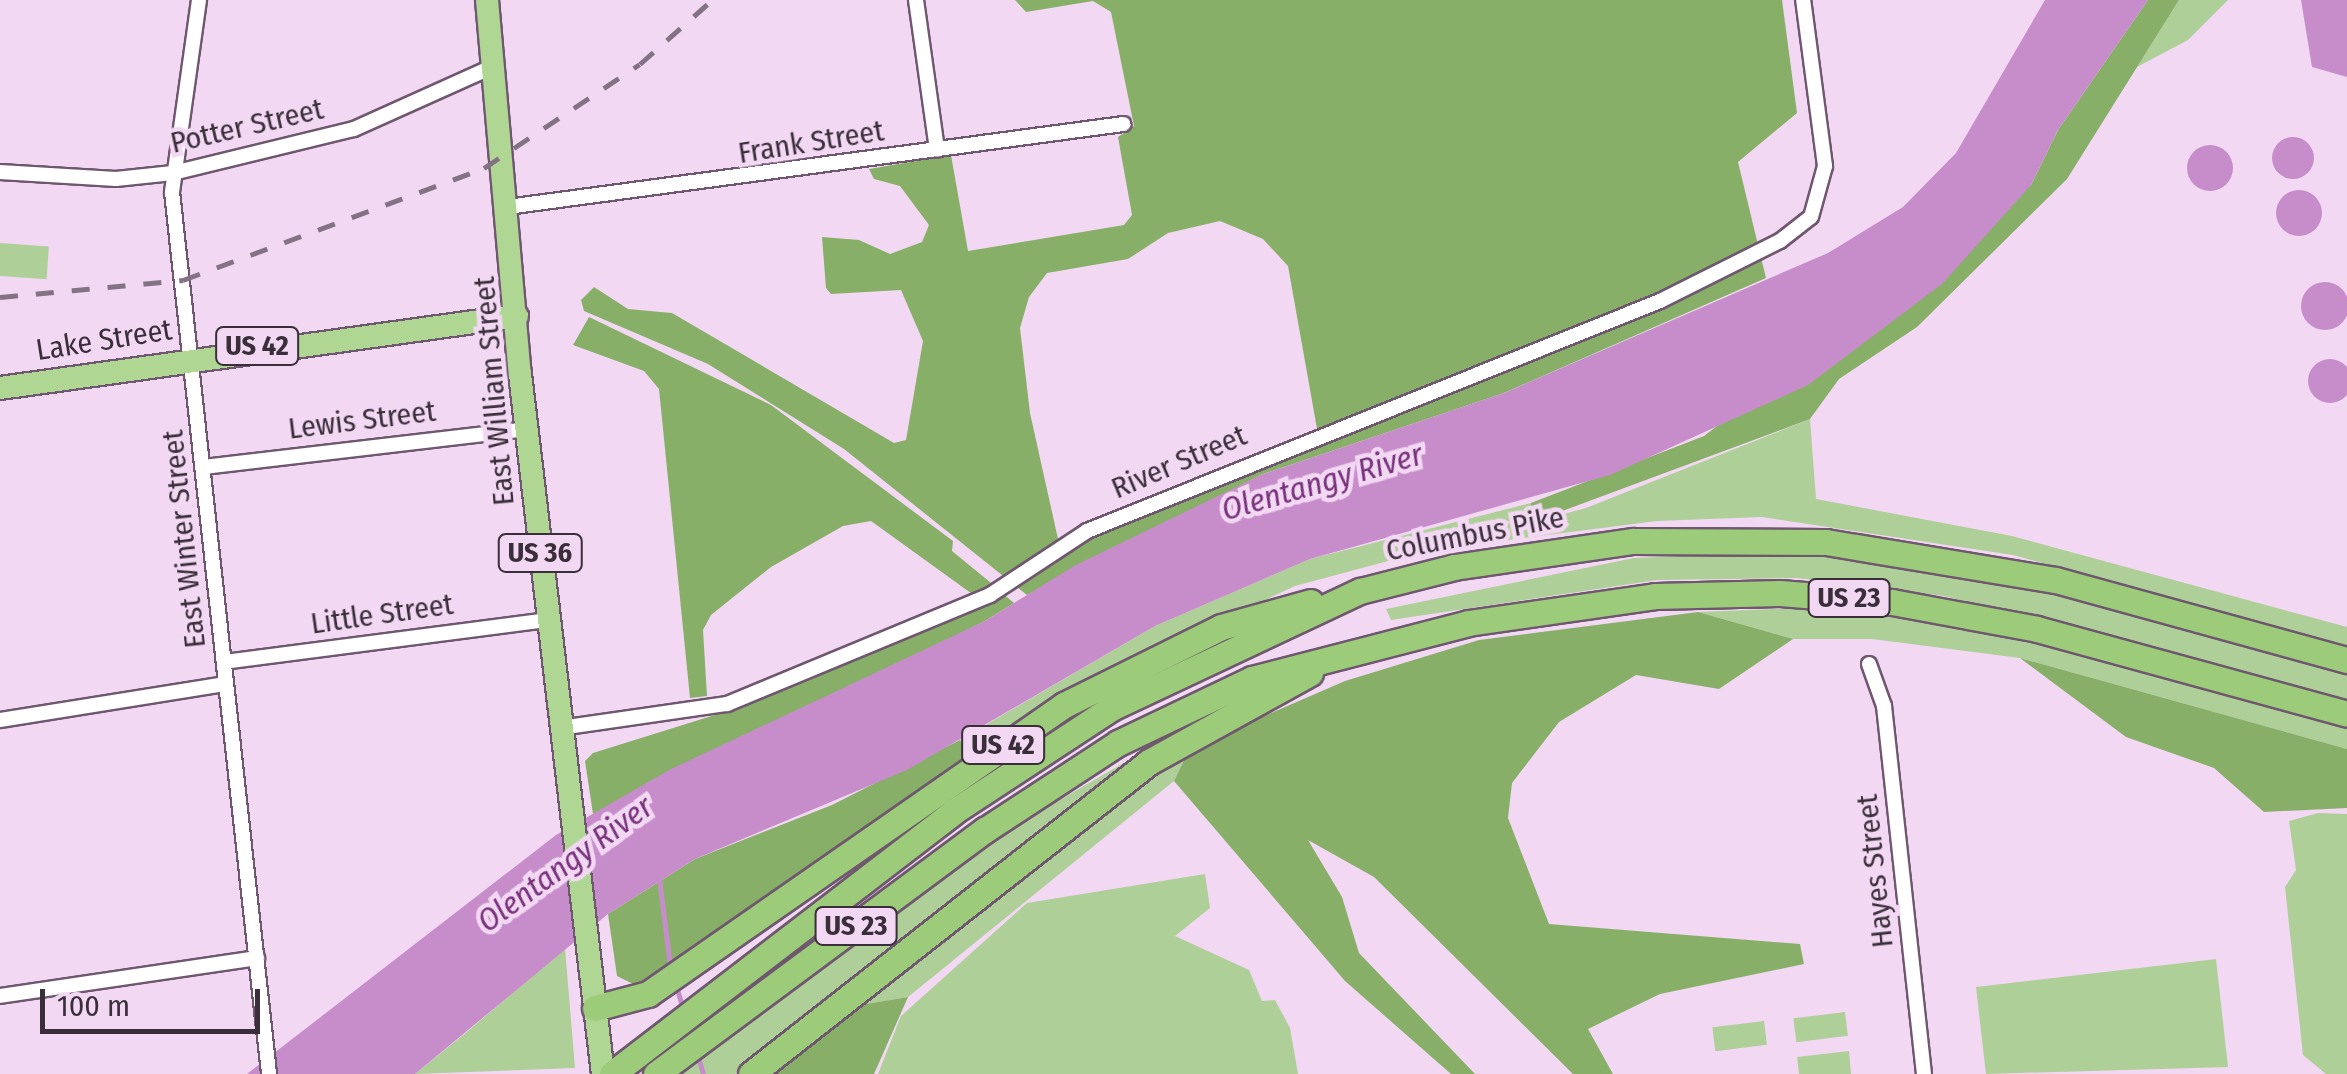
<!DOCTYPE html>
<html>
<head>
<meta charset="utf-8">
<style>
	body { margin:0 }
	#map { position:relative; width:2347px; height:1074px; overflow:hidden; background:#f3d8f4; font-family:"Fira Sans Condensed",sans-serif }
	div>[style] { position:absolute }
	.green>* { inset:0; background:#aecf97; transform-origin:0 0 }
	.forest>* { inset:0; background:#87af68 }
	.water>* { inset:0; background:#c78dca }
	.round { border-radius:50% }
	.stream>* { height:5px; margin:-2.5px; padding:0 2.5px; transform-origin:2.5px; border-radius:2.5px; background:#c78dca }
	.roads { filter:drop-shadow(2px 0 #6f576f) drop-shadow(-2px 0 #6f576f) drop-shadow(0 2px #6f576f) drop-shadow(0 -2px #6f576f) }
	.minor>* { height:14px; margin:-7px; padding:0 7px; transform-origin:7px; border-radius:7px; background:#fff }
	.trunk>* { height:22px; margin:-11px; padding:0 11px; transform-origin:11px; border-radius:11px; background:#b0d694 }
	.motorway>* { height:25px; margin:-12.5px; padding:0 12.5px; transform-origin:12.5px; border-radius:12.5px; background:#9ccc79 }
	.rail>* { height:5px; margin-top:-2.5px; transform-origin:0; background:repeating-linear-gradient(90deg,#837284 0 18px,transparent 0 36px) }
	span { translate:-50% -50%; white-space:nowrap; text-align:center; line-height:1.15; -webkit-text-stroke:9px #f3d8f4; paint-order:stroke }
	.shield-label span { padding:2px 8px; background:#f3d8f4; border:2px solid; border-radius:8px; -webkit-text-stroke-width:0 }
	.shield-label { font-size:28px; color:#392e39; font-weight:700 }
	.street-label { font-size:30px; color:#392e39 }
	.water-label { font-size:32px; color:#77327b; font-style:italic }
	.scale { position:absolute; left:40px; top:989px; width:220px; height:45px; box-sizing:border-box; border:5px solid #392e39; border-top:0; padding-left:12px; font-size:30px; line-height:35px; white-space:nowrap; color:#392e39; -webkit-text-stroke:8px #f3d8f4; paint-order:stroke }
</style>
</head>
<body>
<div id="map">
	<div class="green">
		<i style="clip-path:polygon(2179px 0,2228px 0,2188px 40px,2137px 67px)"></i>
		<i style="left:0;top:243px;width:49px;height:33px;rotate:4deg"></i>
		<i style="clip-path:polygon(1810px 419px,1816px 499px,2012px 536px,2347px 627px,2347px 646px,2013px 555px,1762px 517px,1657px 521px,1429px 550px,1295px 586px,1071px 690px,967px 757px,960px 740px,1155px 626px,1310px 559px,1531px 503px,1531px 523px,1586px 508px)"></i>
		<i style="clip-path:polygon(1750px 553px,1876px 559px,2087px 599px,2347px 673px,2347px 700px,1944px 596px,1797px 578px,1657px 580px,1391px 620px,1386px 609px,1634px 558px)"></i>
		<i style="clip-path:polygon(1802px 608px,1912px 619px,2069px 651px,2347px 728px,2347px 749px,2020px 658px,1872px 639px,1793px 639px,1698px 612px)"></i>
		<i style="clip-path:polygon(1199px 719px,1001px 861px,735px 1074px,674px 1074px,1010px 829px)"></i>
		<i style="clip-path:polygon(1190px 748px,1174px 781px,908px 997px,855px 1006px)"></i>
		<i style="clip-path:polygon(2318px 813px,2347px 814px,2347px 1074px,2326px 1074px,2303px 1055px,2285px 887px,2296px 870px,2289px 821px)"></i>
		<i style="clip-path:polygon(1205px 874px,1210px 908px,1175px 936px,1249px 970px,1262px 1001px,1275px 1000px,1290px 1028px,1298px 1074px,878px 1074px,901px 1016px,1027px 903px)"></i>
		<i style="clip-path:polygon(565px 948px,575px 1068px,415px 1074px,468px 1031px)"></i>
		<i style="clip-path:polygon(2216px 959px,2228px 1067px,1986px 1074px,1976px 987px)"></i>
		<i style="left:1845px;top:1012px;width:24px;height:52px;rotate:83deg"></i>
		<i style="left:1764px;top:1021px;width:24px;height:52px;rotate:83deg"></i>
		<i style="clip-path:polygon(1849px 1051px,1851px 1074px,1799px 1074px,1797px 1057px)"></i>
	</div>
	<div class="forest">
		<i style="clip-path:polygon(1015px 0,1782px 0,1797px 113px,1738px 162px,1766px 278px,1504px 393px,1263px 474px,1027px 595px,1013px 584px,1055px 553px,1319px 440px,1288px 266px,1263px 239px,1220px 221px,1168px 233px,1128px 259px,1047px 273px,1029px 297px,1020px 328px,1030px 413px,1058px 539px,1007px 579px,844px 449px,708px 364px,584px 311px,581px 300px,594px 287px,628px 309px,672px 313px,894px 443px,906px 440px,923px 341px,901px 290px,831px 294px,826px 288px,822px 237px,859px 240px,890px 254px,922px 242px,929px 225px,900px 186px,874px 179px,869px 169px,951px 155px,968px 251px,1124px 225px,1132px 215px,1118px 137px,1134px 126px,1111px 12px,1093px 1px,1026px 12px)"></i>
		<i style="clip-path:polygon(2148px 0,2179px 0,2067px 179px,1917px 327px,1839px 379px,1810px 419px,1530px 523px,1531px 503px,1704px 436px,2031px 185px,2058px 130px)"></i>
		<i style="clip-path:polygon(589px 317px,771px 405px,953px 541px,952px 551px,996px 587px,975px 596px,871px 521px,843px 526px,771px 567px,711px 615px,703px 630px,707px 696px,690px 698px,659px 389px,644px 371px,573px 345px)"></i>
		<i style="clip-path:polygon(1001px 592px,1014px 603px,985px 621px,593px 814px,585px 761px,593px 753px,734px 709px)"></i>
		<i style="clip-path:polygon(1698px 612px,1793px 639px,1719px 689px,1636px 675px,1559px 722px,1512px 783px,1508px 818px,1549px 924px,1800px 944px,1804px 964px,1660px 994px,1588px 1029px,1613px 1074px,1573px 1074px,1374px 877px,1308px 840px,1342px 897px,1359px 953px,1475px 1074px,1451px 1074px,1345px 981px,1174px 781px,1190px 748px,1345px 681px,1479px 640px)"></i>
		<i style="clip-path:polygon(2020px 658px,2347px 749px,2347px 808px,2264px 812px,2214px 768px,2126px 737px)"></i>
		<i style="clip-path:polygon(960px 740px,967px 757px,838px 855px,635px 985px,617px 976px,608px 914px,695px 859px,832px 805px)"></i>
		<i style="clip-path:polygon(908px 997px,874px 1074px,770px 1074px,854px 1006px)"></i>
	</div>
	<div class="water">
		<i style="clip-path:polygon(2045px 0,2148px 0,2058px 130px,2031px 185px,1942px 284px,1808px 385px,1610px 475px,1310px 559px,1155px 626px,907px 770px,695px 859px,608px 914px,415px 1074px,247px 1074px,556px 835px,669px 770px,985px 621px,1074px 566px,1263px 474px,1504px 393px,1828px 253px,1903px 207px,1956px 153px)"></i>
		<i style="clip-path:polygon(2301px 0,2347px 0,2347px 77px,2312px 67px)"></i>
		<i class="round" style="left:2272px;top:137px;width:42px;height:42px"></i>
		<i class="round" style="left:2187px;top:145px;width:46px;height:46px"></i>
		<i class="round" style="left:2276px;top:190px;width:46px;height:46px"></i>
		<i class="round" style="left:2301px;top:282px;width:48px;height:48px"></i>
		<i class="round" style="left:2308px;top:359px;width:44px;height:44px"></i>
	</div>
	<div class="stream">
		<i style="left:659px;top:878px;width:89px;rotate:82.9deg"></i>
		<i style="left:676px;top:986px;width:24px;rotate:73deg"></i>
		<i style="left:697px;top:1053px;width:22px;rotate:74deg"></i>
	</div>
	<div class="roads">
		<div class="minor">
			<i style="left:199px;top:0;width:194px;rotate:98deg"></i>
			<i style="left:172px;top:192px;width:887px;rotate:83.72deg"></i>
			<i style="left:916px;top:0;width:151px;rotate:82deg"></i>
			<i style="left:0;top:172px;width:116px;rotate:3.5deg"></i>
			<i style="left:116px;top:179px;width:57px;rotate:-6deg"></i>
			<i style="left:173px;top:173px;width:186px;rotate:-13.7deg"></i>
			<i style="left:354px;top:129px;width:154px;rotate:-24.2deg"></i>
			<i style="left:507px;top:207px;width:622px;rotate:-7.67deg"></i>
			<i style="left:204px;top:467px;width:324px;rotate:-6.7deg"></i>
			<i style="left:224px;top:662px;width:326px;rotate:-7.4deg"></i>
			<i style="left:1869px;top:664px;width:45px;rotate:70.3deg"></i>
			<i style="left:1884px;top:706px;width:370px;rotate:83.8deg"></i>
			<i style="left:0;top:720px;width:228px;rotate:-9.1deg"></i>
			<i style="left:560px;top:728px;width:169px;rotate:-8.2deg"></i>
			<i style="left:727px;top:704px;width:285px;rotate:-22.5deg"></i>
			<i style="left:990px;top:595px;width:116px;rotate:-33.4deg"></i>
			<i style="left:1087px;top:531px;width:617px;rotate:-21.87deg"></i>
			<i style="left:1660px;top:301px;width:134px;rotate:-26.6deg"></i>
			<i style="left:1780px;top:241px;width:39px;rotate:-38deg"></i>
			<i style="left:1811px;top:217px;width:53px;rotate:-74.6deg"></i>
			<i style="left:1825px;top:166px;width:167px;rotate:-97.5deg"></i>
			<i style="left:0;top:996px;width:260px;rotate:-8.4deg"></i>
		</div>
		<div class="trunk">
			<i style="left:487px;top:0;width:375px;rotate:85deg"></i>
			<i style="left:520px;top:374px;width:705px;rotate:83.24deg"></i>
			<i style="left:0;top:388px;width:522px;rotate:-7.93deg"></i>
		</div>
		<div class="motorway">
			<i style="left:595px;top:1008px;width:55px;rotate:-14.8deg"></i>
			<i style="left:648px;top:994px;width:507px;rotate:-34.79deg"></i>
			<i style="left:1064px;top:705px;width:175px;rotate:-26.4deg"></i>
			<i style="left:1221px;top:627px;width:93px;rotate:-15.5deg"></i>
			<i style="left:612px;top:1074px;width:430px;rotate:-37.5deg"></i>
			<i style="left:953px;top:812px;width:191px;rotate:-33.3deg"></i>
			<i style="left:1113px;top:707px;width:273px;rotate:-25.2deg"></i>
			<i style="left:1360px;top:591px;width:97px;rotate:-14.3deg"></i>
			<i style="left:1454px;top:567px;width:181px;rotate:-8.3deg"></i>
			<i style="left:1633px;top:541px;width:193px;rotate:0.3deg"></i>
			<i style="left:1826px;top:542px;width:233px;rotate:9.4deg"></i>
			<i style="left:2056px;top:580px;width:302px;rotate:15.4deg"></i>
			<i style="left:656px;top:1074px;width:410px;rotate:-36.6deg"></i>
			<i style="left:985px;top:830px;width:159px;rotate:-33.2deg"></i>
			<i style="left:1118px;top:743px;width:148px;rotate:-25.5deg"></i>
			<i style="left:1252px;top:679px;width:223px;rotate:-14.5deg"></i>
			<i style="left:1468px;top:623px;width:189px;rotate:-8.2deg"></i>
			<i style="left:1655px;top:596px;width:125px;rotate:-1.4deg"></i>
			<i style="left:1780px;top:593px;width:112px;rotate:4.6deg"></i>
			<i style="left:1892px;top:602px;width:147px;rotate:10.5deg"></i>
			<i style="left:2037px;top:629px;width:321px;rotate:15.3deg"></i>
			<i style="left:751px;top:1074px;width:506px;rotate:-38.09deg"></i>
			<i style="left:1149px;top:762px;width:184px;rotate:-28.9deg"></i>
		</div>
	</div>
	<div class="rail">
		<i style="left:0;top:297px;width:184px;rotate:-5.3deg"></i>
		<i style="left:183px;top:280px;width:321px;rotate:-20.4deg"></i>
		<i style="left:484px;top:168px;width:187px;rotate:-33.7deg"></i>
		<i style="left:640px;top:64px;width:96px;rotate:-41.6deg"></i>
	</div>
	<div class="shield-label">
		<span style="left:257px;top:346px">US 42</span>
		<span style="left:540px;top:553px">US 36</span>
		<span style="left:1849px;top:598px">US 23</span>
		<span style="left:1003px;top:745px">US 42</span>
		<span style="left:856px;top:926px">US 23</span>
	</div>
	<div class="street-label">
		<span style="left:247px;top:126px;rotate:-13deg">Potter Street</span>
		<span style="left:811px;top:142px;rotate:-9deg">Frank Street</span>
		<span style="left:104px;top:340px;rotate:-9deg">Lake Street</span>
		<span style="left:494px;top:391px;rotate:-95deg">East William Street</span>
		<span style="left:362px;top:420px;rotate:-7deg">Lewis Street</span>
		<span style="left:1179px;top:462px;rotate:-23deg">River Street</span>
		<span style="left:1475px;top:534px;rotate:-11deg">Columbus Pike</span>
		<span style="left:184px;top:539px;rotate:-96deg">East Winter Street</span>
		<span style="left:382px;top:614px;rotate:-8deg">Little Street</span>
		<span style="left:1875px;top:871px;rotate:-96deg">Hayes Street</span>
	</div>
	<div class="water-label">
		<span style="left:1322px;top:482px;rotate:-16deg">Olentangy River</span>
		<span style="left:565px;top:864px;rotate:-36deg">Olentangy River</span>
	</div>
	<div class="scale">100 m</div>
</div>
</body>
</html>
